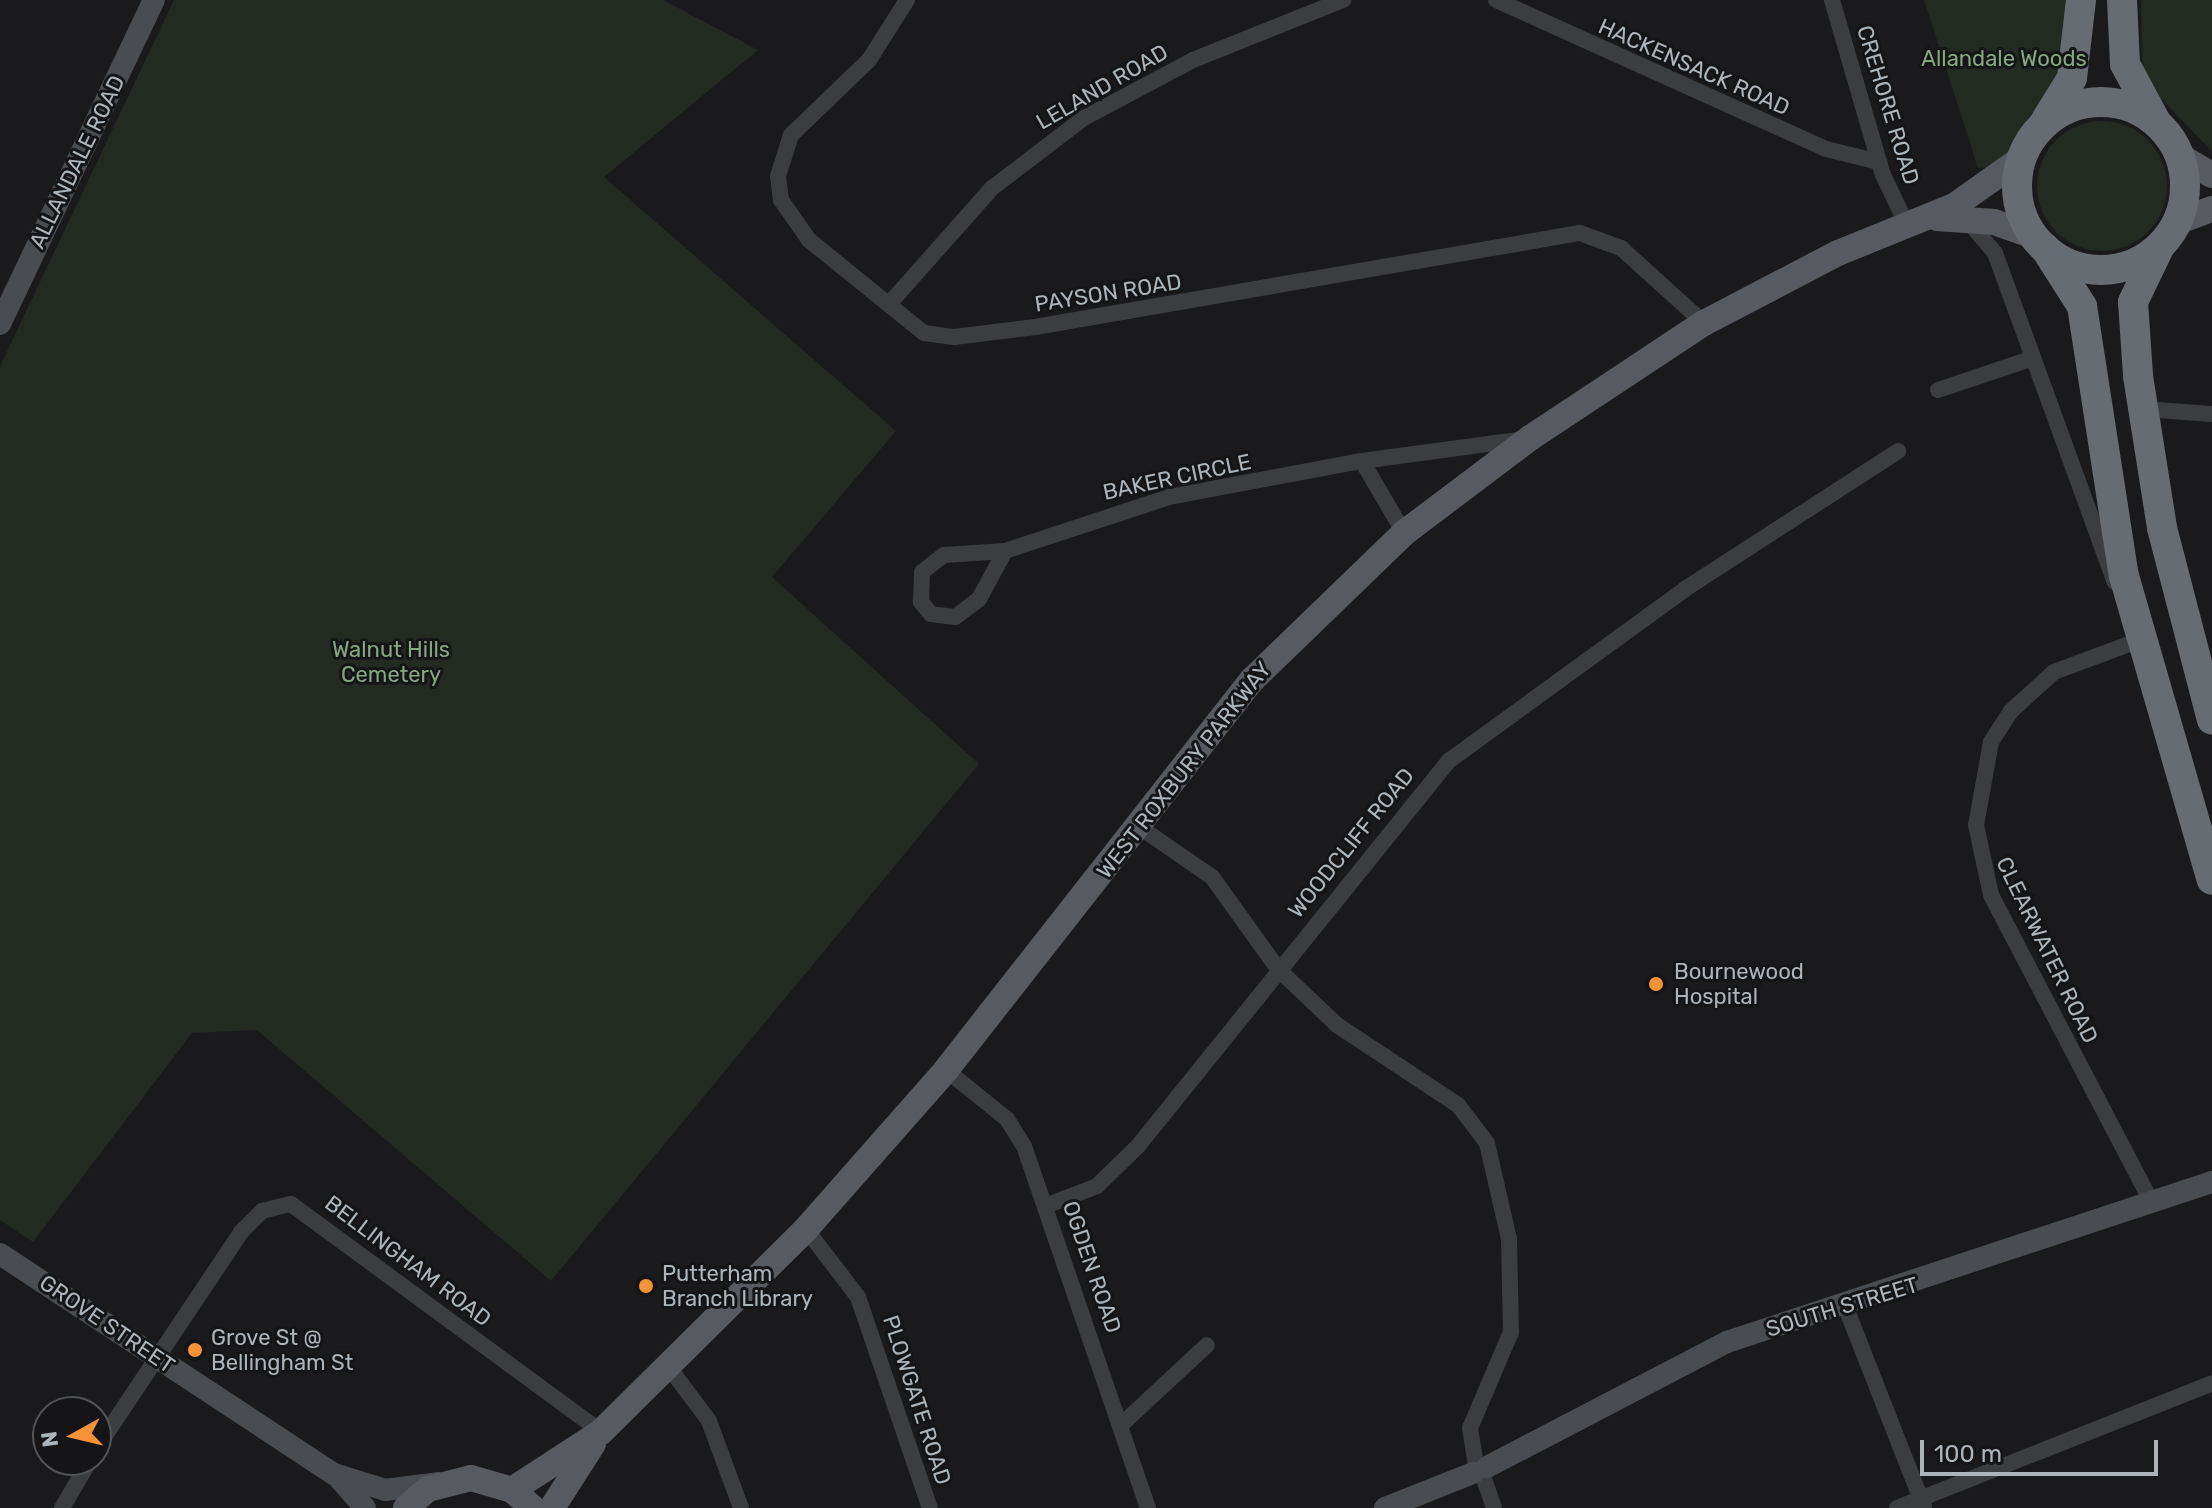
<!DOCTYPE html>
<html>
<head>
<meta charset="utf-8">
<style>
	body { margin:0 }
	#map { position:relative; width:2212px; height:1508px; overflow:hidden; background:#1a1a1c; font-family:Rubik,sans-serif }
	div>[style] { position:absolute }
	.green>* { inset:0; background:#222a21 }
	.round { border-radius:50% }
	.street>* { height:16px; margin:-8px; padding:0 8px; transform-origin:8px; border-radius:8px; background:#3b3d41 }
	.secondary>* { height:22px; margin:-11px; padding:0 11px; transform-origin:11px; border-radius:11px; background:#494c51 }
	.primary>* { height:26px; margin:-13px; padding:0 13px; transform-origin:13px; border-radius:13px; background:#575a60 }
	.highway>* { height:30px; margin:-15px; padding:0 15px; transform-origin:15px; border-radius:15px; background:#666c72 }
	.highway>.ring { margin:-15px; padding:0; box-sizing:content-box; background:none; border:30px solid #666c72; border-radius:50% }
	.dots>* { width:22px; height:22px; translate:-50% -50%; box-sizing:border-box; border:4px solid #151517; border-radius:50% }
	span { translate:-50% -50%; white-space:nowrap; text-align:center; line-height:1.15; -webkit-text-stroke:6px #151517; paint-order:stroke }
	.park-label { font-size:22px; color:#87a783 }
	.street-label { font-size:22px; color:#acb4bc }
	.poi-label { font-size:22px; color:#acb4bc }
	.left { translate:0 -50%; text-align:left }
	.north { position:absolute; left:32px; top:1396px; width:80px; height:80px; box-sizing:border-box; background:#151517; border:2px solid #515559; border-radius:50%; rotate:262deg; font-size:22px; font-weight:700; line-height:32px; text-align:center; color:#acb4bc }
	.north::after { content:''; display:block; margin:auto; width:28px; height:36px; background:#f59339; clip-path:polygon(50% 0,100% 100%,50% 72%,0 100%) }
	.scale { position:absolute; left:1920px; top:1440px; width:238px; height:36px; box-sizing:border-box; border:4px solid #acb4bc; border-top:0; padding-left:10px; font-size:24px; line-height:28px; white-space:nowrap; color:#acb4bc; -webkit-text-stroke:6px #151517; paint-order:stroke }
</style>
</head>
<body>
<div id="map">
	<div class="green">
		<i style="clip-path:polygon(174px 0,663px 0,758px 50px,604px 177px,896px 431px,772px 577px,979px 764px,551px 1281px,257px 1030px,192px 1033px,33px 1242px,0 1220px,0 366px)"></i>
		<i style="clip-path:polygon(1924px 0,2071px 0,2071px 56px,2001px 166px,1978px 168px)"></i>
		<i style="clip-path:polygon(2141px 0,2212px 0,2212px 151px,2158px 96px,2142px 67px)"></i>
		<i class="round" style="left:2037px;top:121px;width:130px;height:130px"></i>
	</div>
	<div class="street">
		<i style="left:907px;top:0;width:71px;rotate:122.3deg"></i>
		<i style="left:869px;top:60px;width:108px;rotate:136.1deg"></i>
		<i style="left:791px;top:135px;width:43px;rotate:107.6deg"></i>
		<i style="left:778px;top:176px;width:24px;rotate:83deg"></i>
		<i style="left:781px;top:200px;width:49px;rotate:55deg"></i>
		<i style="left:809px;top:240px;width:148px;rotate:39deg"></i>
		<i style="left:924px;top:333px;width:30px;rotate:8deg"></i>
		<i style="left:954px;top:337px;width:82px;rotate:-7deg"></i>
		<i style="left:1035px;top:327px;width:553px;rotate:-9.79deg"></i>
		<i style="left:1580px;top:233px;width:44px;rotate:20.1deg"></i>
		<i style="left:1621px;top:248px;width:112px;rotate:42.1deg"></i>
		<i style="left:1496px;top:0;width:362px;rotate:24.3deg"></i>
		<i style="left:1826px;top:149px;width:55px;rotate:13.8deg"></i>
		<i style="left:1832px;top:0;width:182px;rotate:73.8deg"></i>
		<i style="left:1883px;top:175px;width:53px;rotate:64.4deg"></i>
		<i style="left:1969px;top:222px;width:40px;rotate:50deg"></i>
		<i style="left:1995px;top:253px;width:350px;rotate:70deg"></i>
		<i style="left:889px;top:304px;width:155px;rotate:-48.4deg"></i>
		<i style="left:992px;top:188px;width:116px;rotate:-37.3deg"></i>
		<i style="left:1084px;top:118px;width:123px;rotate:-28deg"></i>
		<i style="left:1193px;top:60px;width:162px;rotate:-21.8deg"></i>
		<i style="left:1938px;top:390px;width:97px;rotate:-18.6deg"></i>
		<i style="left:2143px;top:409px;width:69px;rotate:4.1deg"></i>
		<i style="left:1362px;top:461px;width:163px;rotate:-7.7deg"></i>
		<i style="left:1005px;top:551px;width:55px;rotate:118.4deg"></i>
		<i style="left:979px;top:599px;width:30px;rotate:143deg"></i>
		<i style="left:955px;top:617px;width:24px;rotate:-173deg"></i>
		<i style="left:931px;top:614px;width:16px;rotate:-130deg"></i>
		<i style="left:921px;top:602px;width:30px;rotate:-88deg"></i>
		<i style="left:922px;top:572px;width:28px;rotate:-38deg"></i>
		<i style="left:944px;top:555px;width:61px;rotate:-3.8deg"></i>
		<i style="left:1005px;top:551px;width:173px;rotate:-18.2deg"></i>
		<i style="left:1169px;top:497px;width:196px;rotate:-10.6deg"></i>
		<i style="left:1362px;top:461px;width:83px;rotate:59.7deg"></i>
		<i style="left:2137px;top:633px;width:8px;rotate:67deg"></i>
		<i style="left:2140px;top:640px;width:92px;rotate:159.6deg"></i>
		<i style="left:2054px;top:672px;width:58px;rotate:137.8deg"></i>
		<i style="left:2011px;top:711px;width:37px;rotate:123deg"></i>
		<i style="left:1991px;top:742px;width:84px;rotate:100.2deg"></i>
		<i style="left:1976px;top:825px;width:72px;rotate:77.9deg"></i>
		<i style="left:1991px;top:895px;width:348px;rotate:62.4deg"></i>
		<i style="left:1138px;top:826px;width:90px;rotate:34.6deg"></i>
		<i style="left:1212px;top:877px;width:113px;rotate:54.3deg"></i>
		<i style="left:1278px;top:969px;width:81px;rotate:43.5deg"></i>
		<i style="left:1337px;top:1025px;width:145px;rotate:33.5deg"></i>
		<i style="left:1458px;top:1105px;width:48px;rotate:52.7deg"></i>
		<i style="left:1487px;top:1143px;width:98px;rotate:77.1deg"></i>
		<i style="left:1509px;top:1239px;width:93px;rotate:88.8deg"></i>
		<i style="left:1511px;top:1332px;width:104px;rotate:113.1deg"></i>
		<i style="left:1470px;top:1428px;width:36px;rotate:81deg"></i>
		<i style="left:946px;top:1070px;width:78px;rotate:38.8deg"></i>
		<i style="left:1007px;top:1119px;width:32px;rotate:58deg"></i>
		<i style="left:1024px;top:1146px;width:383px;rotate:71.1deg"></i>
		<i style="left:1048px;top:1205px;width:53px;rotate:-21.2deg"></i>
		<i style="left:1097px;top:1186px;width:57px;rotate:-44.3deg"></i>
		<i style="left:1138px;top:1146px;width:496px;rotate:-51.1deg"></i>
		<i style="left:1450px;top:760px;width:291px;rotate:-36deg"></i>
		<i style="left:1685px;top:589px;width:254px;rotate:-32.9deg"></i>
		<i style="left:806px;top:1229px;width:86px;rotate:52.6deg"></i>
		<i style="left:858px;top:1297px;width:223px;rotate:71.2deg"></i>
		<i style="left:1846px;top:1308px;width:214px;rotate:68.6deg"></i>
		<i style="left:668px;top:1366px;width:69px;rotate:53.3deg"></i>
		<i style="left:709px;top:1421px;width:93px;rotate:69.8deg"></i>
		<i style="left:1121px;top:1425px;width:117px;rotate:-42.9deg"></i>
		<i style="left:96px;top:1449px;width:261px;rotate:-56.2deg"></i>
		<i style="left:241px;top:1232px;width:30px;rotate:-45deg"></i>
		<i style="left:262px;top:1211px;width:30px;rotate:-14deg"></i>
		<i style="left:291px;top:1204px;width:385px;rotate:36.3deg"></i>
		<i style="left:1483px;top:1476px;width:34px;rotate:71deg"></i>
		<i style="left:62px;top:1508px;width:56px;rotate:-59.7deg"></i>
		<i style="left:1897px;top:1508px;width:339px;rotate:-21.6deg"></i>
	</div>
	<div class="secondary">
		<i style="left:0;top:324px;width:359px;rotate:-64.6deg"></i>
		<i style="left:0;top:1254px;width:400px;rotate:33.4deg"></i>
		<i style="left:334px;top:1474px;width:53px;rotate:17.4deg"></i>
		<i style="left:385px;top:1490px;width:53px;rotate:-7.5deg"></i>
		<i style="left:1487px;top:1467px;width:271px;rotate:-27.5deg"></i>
		<i style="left:1727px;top:1342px;width:511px;rotate:-18.26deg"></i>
		<i style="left:338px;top:1477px;width:41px;rotate:48.9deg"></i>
		<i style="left:1385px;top:1508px;width:95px;rotate:-21.7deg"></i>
	</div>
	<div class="primary">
		<i style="left:2179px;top:156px;width:38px;rotate:30deg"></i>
		<i style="left:1937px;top:218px;width:57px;rotate:4deg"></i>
		<i style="left:1994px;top:222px;width:42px;rotate:19.3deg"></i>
		<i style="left:2176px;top:222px;width:38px;rotate:-20deg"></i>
		<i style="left:512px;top:1490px;width:106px;rotate:-33.1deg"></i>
		<i style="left:601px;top:1432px;width:289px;rotate:-44.7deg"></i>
		<i style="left:806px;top:1229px;width:212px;rotate:-48.6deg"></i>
		<i style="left:946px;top:1070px;width:496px;rotate:-51.9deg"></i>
		<i style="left:1252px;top:680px;width:211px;rotate:-44deg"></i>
		<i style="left:1404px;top:533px;width:158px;rotate:-37deg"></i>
		<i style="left:1530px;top:438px;width:209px;rotate:-33.5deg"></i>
		<i style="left:1704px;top:323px;width:151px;rotate:-27.6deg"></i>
		<i style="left:1838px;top:253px;width:125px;rotate:-22.1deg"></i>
		<i style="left:1954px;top:206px;width:83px;rotate:-35.2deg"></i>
		<i style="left:406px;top:1508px;width:29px;rotate:-41deg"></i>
		<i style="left:428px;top:1489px;width:44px;rotate:-14.3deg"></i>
		<i style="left:471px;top:1478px;width:43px;rotate:16.3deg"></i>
		<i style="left:512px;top:1490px;width:28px;rotate:41deg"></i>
		<i style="left:552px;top:1508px;width:76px;rotate:-57.4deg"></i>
	</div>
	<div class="highway">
		<i style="left:2122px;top:0;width:64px;rotate:87.3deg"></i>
		<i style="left:2125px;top:64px;width:64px;rotate:61.8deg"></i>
		<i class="ring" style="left:2017px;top:102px;width:138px;height:138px"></i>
		<i style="left:2046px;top:120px;width:49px;rotate:-58.2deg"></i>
		<i style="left:2072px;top:78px;width:79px;rotate:-83.4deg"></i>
		<i style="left:2045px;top:248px;width:69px;rotate:57.5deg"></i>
		<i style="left:2082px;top:306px;width:273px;rotate:81.2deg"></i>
		<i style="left:2124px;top:576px;width:316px;rotate:73.9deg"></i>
		<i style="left:2159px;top:248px;width:60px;rotate:115.7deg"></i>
		<i style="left:2133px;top:302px;width:74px;rotate:86.1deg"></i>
		<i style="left:2138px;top:376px;width:154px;rotate:81deg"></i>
		<i style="left:2162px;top:528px;width:198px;rotate:75.4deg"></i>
	</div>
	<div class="dots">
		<i style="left:1656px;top:984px;background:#f59339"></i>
		<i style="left:646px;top:1286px;background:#f59339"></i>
		<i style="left:195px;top:1350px;background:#f59339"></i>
	</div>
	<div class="park-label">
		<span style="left:2004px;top:59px">Allandale Woods</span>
		<span style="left:391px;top:662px">Walnut Hills<br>Cemetery</span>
	</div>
	<div class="street-label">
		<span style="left:1694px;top:67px;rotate:24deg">HACKENSACK ROAD</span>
		<span style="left:1102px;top:87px;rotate:-30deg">LELAND ROAD</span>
		<span style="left:1888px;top:105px;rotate:73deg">CREHORE ROAD</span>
		<span style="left:77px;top:162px;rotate:-64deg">ALLANDALE ROAD</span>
		<span style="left:1108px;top:293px;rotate:-9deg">PAYSON ROAD</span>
		<span style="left:1177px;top:477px;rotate:-12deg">BAKER CIRCLE</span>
		<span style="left:1184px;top:770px;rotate:-52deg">WEST ROXBURY PARKWAY</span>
		<span style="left:1351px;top:843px;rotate:-51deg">WOODCLIFF ROAD</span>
		<span style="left:2047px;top:950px;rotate:64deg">CLEARWATER ROAD</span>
		<span style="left:408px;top:1261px;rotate:37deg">BELLINGHAM ROAD</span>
		<span style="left:1092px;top:1267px;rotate:71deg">OGDEN ROAD</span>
		<span style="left:1842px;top:1307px;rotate:-17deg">SOUTH STREET</span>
		<span style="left:107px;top:1324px;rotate:34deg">GROVE STREET</span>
		<span style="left:917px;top:1400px;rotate:72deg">PLOWGATE ROAD</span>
	</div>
	<div class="poi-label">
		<span class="left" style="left:1674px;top:984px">Bournewood<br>Hospital</span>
		<span class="left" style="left:662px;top:1286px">Putterham<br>Branch Library</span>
		<span class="left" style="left:211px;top:1350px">Grove St @<br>Bellingham St</span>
	</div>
	<div class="north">N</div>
	<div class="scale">100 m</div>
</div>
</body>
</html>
